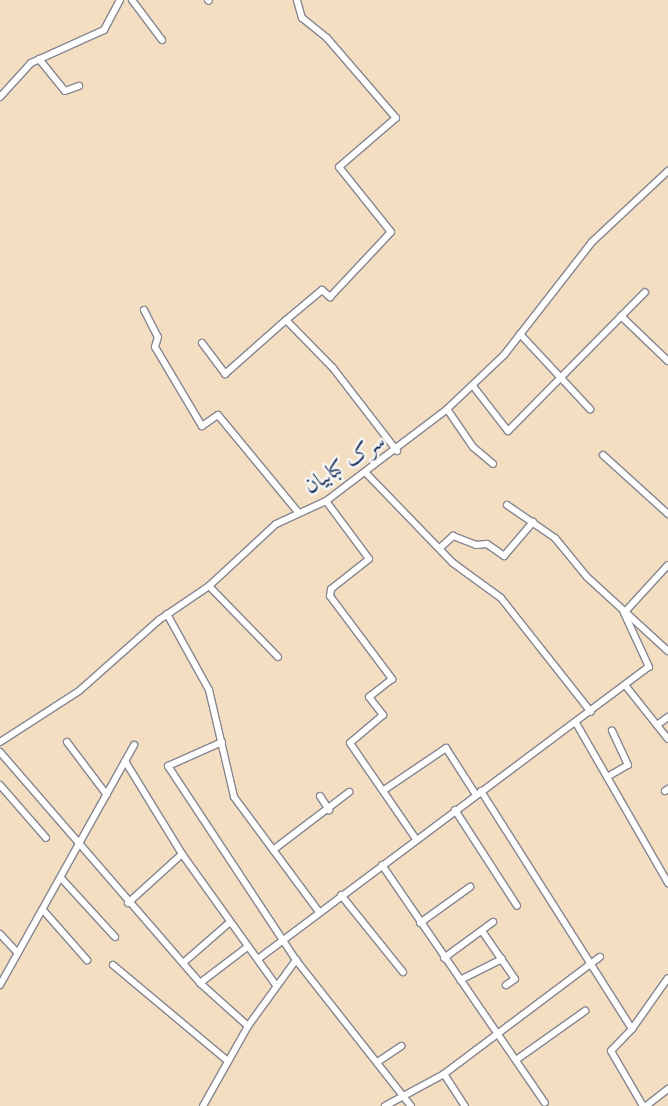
<!DOCTYPE html>
<html>
<head>
<meta charset="utf-8">
<style>
	body { margin:0 }
	#map { position:relative; width:668px; height:1106px; overflow:hidden; background:#f3dec2; font-family:"EB Garamond",Amiri,serif }
	div>[style] { position:absolute }
	.roads { filter:drop-shadow(1px 0 #878690) drop-shadow(-1px 0 #878690) drop-shadow(0 1px #878690) drop-shadow(0 -1px #878690) }
	.minor>* { height:6px; margin:-3px; padding:0 3px; transform-origin:3px; border-radius:3px; background:#fff }
	span { translate:-50% -50%; white-space:nowrap; text-align:center; line-height:1.15; -webkit-text-stroke:5px #f6f6f2; paint-order:stroke }
	.street-label { font-size:22px; color:#1b2f5e }
</style>
</head>
<body>
<div id="map">
	<div class="roads">
		<div class="minor">
			<i style="left:132px;top:0;width:50px;rotate:53.1deg"></i>
			<i style="left:208px;top:0;width:1px;rotate:45deg"></i>
			<i style="left:39px;top:59px;width:41px;rotate:50.9deg"></i>
			<i style="left:65px;top:91px;width:15px;rotate:-20deg"></i>
			<i style="left:0;top:97px;width:46px;rotate:-47.6deg"></i>
			<i style="left:31px;top:63px;width:80px;rotate:-24.3deg"></i>
			<i style="left:104px;top:30px;width:34px;rotate:-62deg"></i>
			<i style="left:144px;top:310px;width:30px;rotate:63deg"></i>
			<i style="left:158px;top:337px;width:10px;rotate:107deg"></i>
			<i style="left:155px;top:347px;width:92px;rotate:59.3deg"></i>
			<i style="left:202px;top:426px;width:19px;rotate:-35deg"></i>
			<i style="left:218px;top:415px;width:126px;rotate:50.5deg"></i>
			<i style="left:621px;top:316px;width:65px;rotate:43.8deg"></i>
			<i style="left:286px;top:320px;width:47px;rotate:-39.8deg"></i>
			<i style="left:322px;top:290px;width:11px;rotate:41deg"></i>
			<i style="left:330px;top:297px;width:89px;rotate:-46.8deg"></i>
			<i style="left:391px;top:232px;width:83px;rotate:-128.7deg"></i>
			<i style="left:339px;top:167px;width:75px;rotate:-40.7deg"></i>
			<i style="left:396px;top:118px;width:106px;rotate:-130.8deg"></i>
			<i style="left:327px;top:38px;width:32px;rotate:-141deg"></i>
			<i style="left:302px;top:18px;width:19px;rotate:-106deg"></i>
			<i style="left:520px;top:334px;width:103px;rotate:47deg"></i>
			<i style="left:202px;top:343px;width:39px;rotate:53deg"></i>
			<i style="left:225px;top:374px;width:81px;rotate:-41.5deg"></i>
			<i style="left:286px;top:320px;width:67px;rotate:45.6deg"></i>
			<i style="left:333px;top:368px;width:105px;rotate:52.4deg"></i>
			<i style="left:473px;top:386px;width:57px;rotate:52.1deg"></i>
			<i style="left:508px;top:431px;width:195px;rotate:-45.4deg"></i>
			<i style="left:447px;top:409px;width:46px;rotate:55.6deg"></i>
			<i style="left:473px;top:447px;width:26px;rotate:40deg"></i>
			<i style="left:603px;top:455px;width:88px;rotate:42.2deg"></i>
			<i style="left:366px;top:473px;width:125px;rotate:46deg"></i>
			<i style="left:453px;top:563px;width:59px;rotate:36.1deg"></i>
			<i style="left:501px;top:598px;width:145px;rotate:51.7deg"></i>
			<i style="left:326px;top:501px;width:72px;rotate:53.4deg"></i>
			<i style="left:369px;top:559px;width:48px;rotate:141.7deg"></i>
			<i style="left:331px;top:589px;width:7px;rotate:98deg"></i>
			<i style="left:330px;top:596px;width:104px;rotate:53.2deg"></i>
			<i style="left:392px;top:679px;width:29px;rotate:142deg"></i>
			<i style="left:369px;top:697px;width:23px;rotate:52deg"></i>
			<i style="left:383px;top:715px;width:43px;rotate:139.7deg"></i>
			<i style="left:350px;top:743px;width:116px;rotate:55.5deg"></i>
			<i style="left:507px;top:505px;width:58px;rotate:34.5deg"></i>
			<i style="left:555px;top:538px;width:50px;rotate:50.6deg"></i>
			<i style="left:587px;top:577px;width:110px;rotate:42.4deg"></i>
			<i style="left:440px;top:548px;width:18px;rotate:-43deg"></i>
			<i style="left:453px;top:536px;width:25px;rotate:21deg"></i>
			<i style="left:476px;top:545px;width:11px;rotate:-5deg"></i>
			<i style="left:487px;top:544px;width:21px;rotate:35deg"></i>
			<i style="left:504px;top:556px;width:45px;rotate:-49.5deg"></i>
			<i style="left:209px;top:586px;width:99px;rotate:45.8deg"></i>
			<i style="left:167px;top:614px;width:87px;rotate:61.1deg"></i>
			<i style="left:209px;top:690px;width:110px;rotate:76.8deg"></i>
			<i style="left:234px;top:797px;width:143px;rotate:53.5deg"></i>
			<i style="left:625px;top:685px;width:69px;rotate:51.5deg"></i>
			<i style="left:576px;top:723px;width:185px;rotate:60.1deg"></i>
			<i style="left:657px;top:725px;width:14px;rotate:-36deg"></i>
			<i style="left:0;top:742px;width:94px;rotate:-32.8deg"></i>
			<i style="left:79px;top:691px;width:107px;rotate:-41.6deg"></i>
			<i style="left:159px;top:620px;width:60px;rotate:-34.2deg"></i>
			<i style="left:209px;top:586px;width:91px;rotate:-42.8deg"></i>
			<i style="left:276px;top:524px;width:55px;rotate:-24.7deg"></i>
			<i style="left:326px;top:501px;width:152px;rotate:-37.2deg"></i>
			<i style="left:447px;top:409px;width:79px;rotate:-43.5deg"></i>
			<i style="left:504px;top:355px;width:143px;rotate:-52.1deg"></i>
			<i style="left:592px;top:242px;width:104px;rotate:-43.1deg"></i>
			<i style="left:67px;top:742px;width:66px;rotate:53deg"></i>
			<i style="left:222px;top:742px;width:59px;rotate:156deg"></i>
			<i style="left:168px;top:766px;width:232px;rotate:56.6deg"></i>
			<i style="left:296px;top:960px;width:186px;rotate:51.8deg"></i>
			<i style="left:0;top:752px;width:306px;rotate:49.1deg"></i>
			<i style="left:200px;top:983px;width:64px;rotate:41.9deg"></i>
			<i style="left:125px;top:761px;width:109px;rotate:58.5deg"></i>
			<i style="left:182px;top:854px;width:160px;rotate:54.4deg"></i>
			<i style="left:607px;top:777px;width:24px;rotate:-30deg"></i>
			<i style="left:628px;top:765px;width:38px;rotate:-115deg"></i>
			<i style="left:0;top:785px;width:70px;rotate:49deg"></i>
			<i style="left:384px;top:790px;width:75px;rotate:-34.1deg"></i>
			<i style="left:446px;top:748px;width:56px;rotate:57.4deg"></i>
			<i style="left:481px;top:791px;width:282px;rotate:57.6deg"></i>
			<i style="left:632px;top:1029px;width:30px;rotate:134deg"></i>
			<i style="left:611px;top:1051px;width:64px;rotate:59.8deg"></i>
			<i style="left:665px;top:791px;width:4px;rotate:-34deg"></i>
			<i style="left:320px;top:796px;width:17px;rotate:57deg"></i>
			<i style="left:455px;top:810px;width:114px;rotate:57.1deg"></i>
			<i style="left:273px;top:850px;width:96px;rotate:-37.3deg"></i>
			<i style="left:382px;top:865px;width:288px;rotate:55.6deg"></i>
			<i style="left:61px;top:878px;width:80px;rotate:47.5deg"></i>
			<i style="left:341px;top:895px;width:99px;rotate:51.2deg"></i>
			<i style="left:128px;top:903px;width:73px;rotate:-42.2deg"></i>
			<i style="left:43px;top:910px;width:67px;rotate:48.7deg"></i>
			<i style="left:420px;top:923px;width:62px;rotate:-35.8deg"></i>
			<i style="left:482px;top:931px;width:58px;rotate:55.5deg"></i>
			<i style="left:515px;top:979px;width:11px;rotate:146deg"></i>
			<i style="left:0;top:934px;width:26px;rotate:47deg"></i>
			<i style="left:444px;top:958px;width:61px;rotate:-36.3deg"></i>
			<i style="left:258px;top:959px;width:488px;rotate:-36.8deg"></i>
			<i style="left:649px;top:667px;width:60px;rotate:-114.8deg"></i>
			<i style="left:624px;top:613px;width:65px;rotate:-47.5deg"></i>
			<i style="left:183px;top:963px;width:62px;rotate:-41.1deg"></i>
			<i style="left:113px;top:965px;width:150px;rotate:39.9deg"></i>
			<i style="left:460px;top:980px;width:47px;rotate:-26.6deg"></i>
			<i style="left:200px;top:983px;width:58px;rotate:-37.3deg"></i>
			<i style="left:0;top:985px;width:275px;rotate:-60.8deg"></i>
			<i style="left:632px;top:1029px;width:62px;rotate:-54.8deg"></i>
			<i style="left:516px;top:1060px;width:85px;rotate:-35.4deg"></i>
			<i style="left:379px;top:1061px;width:27px;rotate:-34deg"></i>
			<i style="left:444px;top:1074px;width:38px;rotate:57deg"></i>
			<i style="left:203px;top:1106px;width:92px;rotate:-60.6deg"></i>
			<i style="left:248px;top:1026px;width:82px;rotate:-54deg"></i>
			<i style="left:385px;top:1106px;width:67px;rotate:-28.5deg"></i>
			<i style="left:444px;top:1074px;width:195px;rotate:-36.9deg"></i>
			<i style="left:646px;top:1106px;width:28px;rotate:-38deg"></i>
		</div>
	</div>
	<div class="street-label">
		<span style="left:344px;top:463px;rotate:-33deg">سرک کبابیان</span>
	</div>
</div>
</body>
</html>
